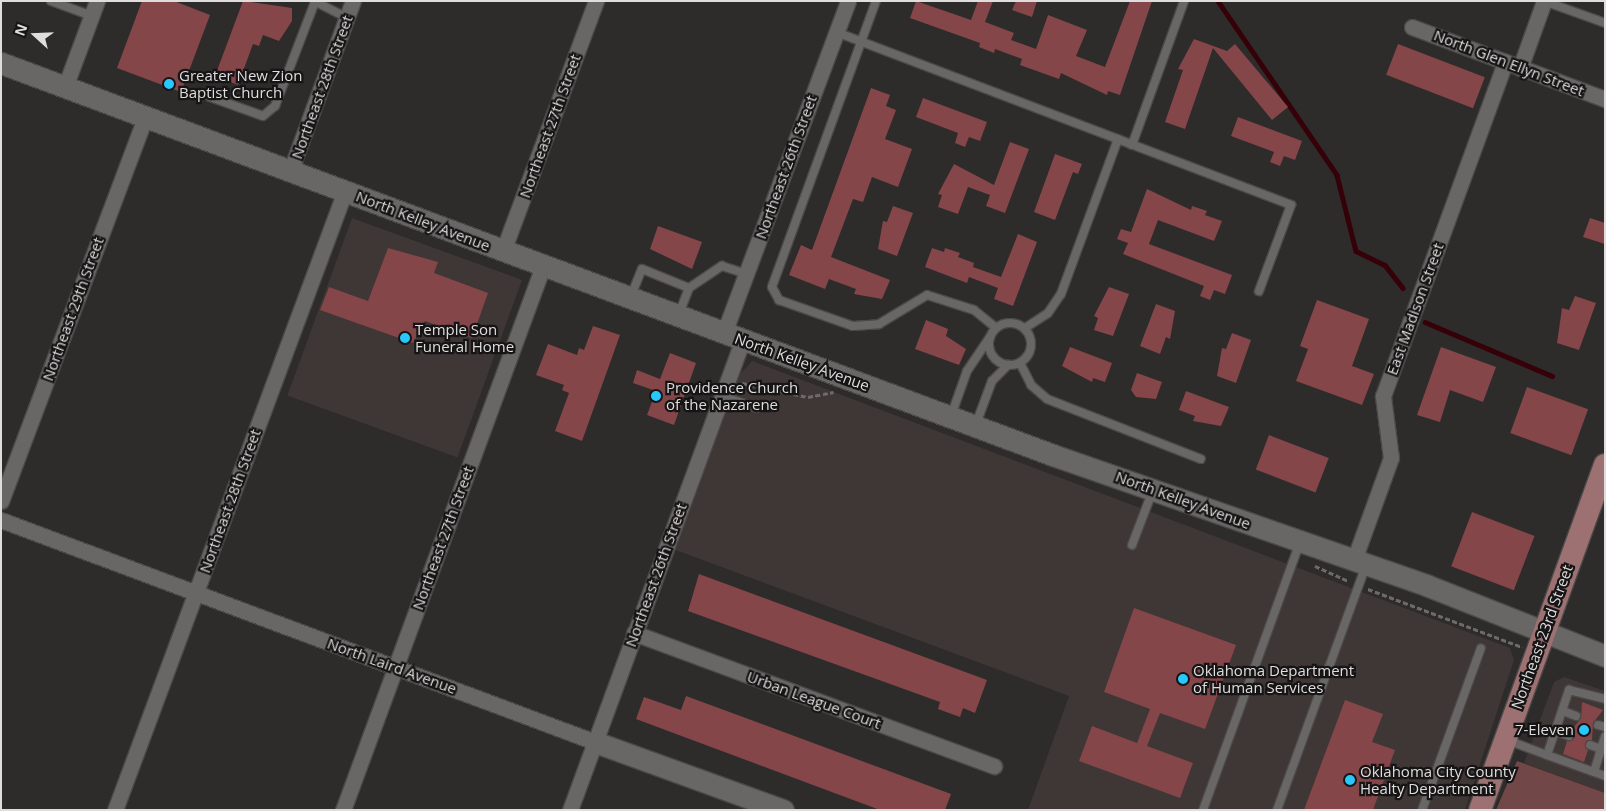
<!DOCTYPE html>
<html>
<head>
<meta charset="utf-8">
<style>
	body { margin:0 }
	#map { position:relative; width:1606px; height:811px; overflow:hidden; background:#2e2b2b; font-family:"Open Sans",sans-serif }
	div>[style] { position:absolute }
	.built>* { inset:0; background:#3f3636; transform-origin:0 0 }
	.green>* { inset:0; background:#724748 }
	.stream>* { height:4.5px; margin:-2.25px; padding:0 2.25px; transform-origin:2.25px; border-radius:2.25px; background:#350007 }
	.building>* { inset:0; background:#854649; transform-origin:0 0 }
	.path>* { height:2.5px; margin-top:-1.25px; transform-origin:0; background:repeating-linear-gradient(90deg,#6d6a6a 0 5px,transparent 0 7.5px) }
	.roads { filter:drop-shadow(1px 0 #4b4848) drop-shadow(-1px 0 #4b4848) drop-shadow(0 1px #4b4848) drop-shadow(0 -1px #4b4848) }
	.lane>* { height:8px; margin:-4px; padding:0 4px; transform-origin:4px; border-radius:4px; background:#696666 }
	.lane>.ring { margin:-4px; padding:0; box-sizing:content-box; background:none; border:8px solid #696666; border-radius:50% }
	.street>* { height:15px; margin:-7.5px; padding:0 7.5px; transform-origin:7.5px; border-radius:7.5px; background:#696666 }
	.secondary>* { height:21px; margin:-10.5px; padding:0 10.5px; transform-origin:10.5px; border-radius:10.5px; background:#696666 }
	.primary>* { height:22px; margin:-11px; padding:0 11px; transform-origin:11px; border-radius:11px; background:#9d7172 }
	.dots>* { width:14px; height:14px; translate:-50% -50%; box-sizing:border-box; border:2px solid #161414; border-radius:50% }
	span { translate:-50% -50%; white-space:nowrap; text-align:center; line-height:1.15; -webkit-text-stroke:4.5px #161414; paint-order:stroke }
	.street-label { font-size:15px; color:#dfdddd }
	.poi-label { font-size:15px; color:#dfdddd }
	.left { translate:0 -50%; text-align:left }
	.right { translate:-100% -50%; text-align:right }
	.frame { position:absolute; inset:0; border:2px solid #dfdddd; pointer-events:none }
	.north { position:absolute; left:10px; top:10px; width:50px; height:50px; -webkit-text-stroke:4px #161414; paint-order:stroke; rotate:290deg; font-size:14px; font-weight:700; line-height:20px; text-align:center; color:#dfdddd }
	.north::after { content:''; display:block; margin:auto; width:18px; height:22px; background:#dfdddd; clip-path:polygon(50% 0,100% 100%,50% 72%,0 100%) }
</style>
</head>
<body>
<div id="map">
	<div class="built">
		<i style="left:352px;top:218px;width:181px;height:189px;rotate:20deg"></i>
		<i style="clip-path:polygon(752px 361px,1510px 648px,1514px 660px,1465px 810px,1028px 810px,1069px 696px,673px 549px,739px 375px)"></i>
		<i style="clip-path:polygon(1564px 677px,1605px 691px,1605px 793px,1524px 763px,1554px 682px)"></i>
	</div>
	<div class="green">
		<i style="clip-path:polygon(1517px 761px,1605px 793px,1605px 810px,1496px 810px)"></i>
	</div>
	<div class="stream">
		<i style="left:1218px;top:1px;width:211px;rotate:55.6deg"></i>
		<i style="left:1337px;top:175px;width:78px;rotate:76deg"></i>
		<i style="left:1356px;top:251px;width:32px;rotate:26deg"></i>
		<i style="left:1385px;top:265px;width:29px;rotate:52deg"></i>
		<i style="left:1425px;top:322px;width:138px;rotate:23deg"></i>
	</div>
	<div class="building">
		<i style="clip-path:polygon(142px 1px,174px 1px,210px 15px,181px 92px,117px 68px)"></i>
		<i style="clip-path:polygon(243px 1px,292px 8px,292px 21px,279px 41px,263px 35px,259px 46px,253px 44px,238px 85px,215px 76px)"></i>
		<i style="clip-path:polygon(916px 1px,971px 20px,978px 1px,993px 1px,985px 22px,1014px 33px,1011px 40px,1036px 49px,1048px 15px,1087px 30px,1076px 56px,1105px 67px,1130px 1px,1152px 1px,1120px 95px,1108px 91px,1107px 95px,1061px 73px,1059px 79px,1020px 65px,1022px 59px,995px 49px,994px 53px,979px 47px,980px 43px,910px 18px)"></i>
		<i style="clip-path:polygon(1016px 1px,1037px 1px,1032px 17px,1012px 10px)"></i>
		<i style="clip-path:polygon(1194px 39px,1227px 51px,1235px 44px,1288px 107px,1272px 120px,1213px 48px,1185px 129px,1165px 122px,1183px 70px,1178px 69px)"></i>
		<i style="left:1398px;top:44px;width:93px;height:33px;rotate:21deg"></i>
		<i style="clip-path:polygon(871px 88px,890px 95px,886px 106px,896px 110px,885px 139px,912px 149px,898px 187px,872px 177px,863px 202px,853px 199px,831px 257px,890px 280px,882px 299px,854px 294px,856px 289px,829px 279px,825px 289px,789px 275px,801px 245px,812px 250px)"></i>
		<i style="clip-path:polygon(923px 98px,987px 122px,980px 141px,969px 137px,965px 147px,955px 143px,958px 133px,916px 117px)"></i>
		<i style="clip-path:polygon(1238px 117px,1302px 141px,1295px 160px,1284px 156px,1280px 166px,1270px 162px,1274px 152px,1231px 136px)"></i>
		<i style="clip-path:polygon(1010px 142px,1029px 149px,1005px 213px,986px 206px,990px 195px,968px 187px,958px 214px,938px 207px,942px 195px,938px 194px,954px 164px,994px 185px)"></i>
		<i style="clip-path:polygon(1055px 154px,1082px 164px,1078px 174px,1073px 172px,1055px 220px,1034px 212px)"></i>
		<i style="clip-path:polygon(1147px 189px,1191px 210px,1192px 206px,1207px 211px,1205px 215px,1222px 221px,1214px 241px,1158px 220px,1149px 244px,1232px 275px,1225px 294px,1214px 290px,1210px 300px,1200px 296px,1204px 286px,1123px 254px,1128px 243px,1117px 239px,1121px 229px,1131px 232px)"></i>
		<i style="clip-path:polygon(893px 206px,913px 213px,897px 256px,878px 249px,883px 221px,887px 222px)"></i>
		<i style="clip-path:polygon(1590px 218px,1605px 223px,1605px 244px,1583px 237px)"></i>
		<i style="clip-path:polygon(658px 226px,702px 242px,692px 269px,650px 249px)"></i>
		<i style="clip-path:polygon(1018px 234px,1037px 242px,1013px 306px,994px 299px,998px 288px,969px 277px,967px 283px,925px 267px,932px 248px,944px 252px,945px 248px,960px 253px,958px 257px,974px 263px,973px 267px,1001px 277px)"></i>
		<i style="clip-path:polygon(388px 248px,438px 262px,434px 273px,488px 293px,472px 338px,425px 321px,413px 343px,320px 310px,329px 287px,368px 301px)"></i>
		<i style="clip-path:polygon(1109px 287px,1129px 294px,1113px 336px,1094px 330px,1098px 318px,1094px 316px)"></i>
		<i style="clip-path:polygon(1575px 296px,1596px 303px,1579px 350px,1557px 343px,1562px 308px,1569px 310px)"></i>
		<i style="clip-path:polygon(1317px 300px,1369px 319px,1352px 366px,1374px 374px,1362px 405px,1296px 381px,1308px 349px,1300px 346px)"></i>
		<i style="clip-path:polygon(1156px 304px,1175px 311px,1170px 339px,1166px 337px,1160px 354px,1140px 346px)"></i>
		<i style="clip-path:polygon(926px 320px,948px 329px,946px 336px,966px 349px,959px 365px,915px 349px)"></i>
		<i style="clip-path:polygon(593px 326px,620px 335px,582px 441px,555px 431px,569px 393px,562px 390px,564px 385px,536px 375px,548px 344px,577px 355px,579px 348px,584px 350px)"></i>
		<i style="clip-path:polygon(1232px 333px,1251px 340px,1236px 383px,1217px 376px,1222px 348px,1226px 349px)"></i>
		<i style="clip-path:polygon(1070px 347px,1112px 363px,1105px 382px,1093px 378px,1092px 382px,1062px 366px)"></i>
		<i style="clip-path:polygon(1441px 347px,1496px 367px,1483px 402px,1450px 390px,1440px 422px,1417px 415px)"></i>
		<i style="clip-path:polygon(670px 353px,696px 363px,674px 425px,647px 415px,656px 391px,633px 383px,637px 370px,660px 379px)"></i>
		<i style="clip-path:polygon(1137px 373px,1162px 382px,1156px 399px,1136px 397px,1131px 390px)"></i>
		<i style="left:1527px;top:387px;width:65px;height:49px;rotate:20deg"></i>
		<i style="clip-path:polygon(1186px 391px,1229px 407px,1221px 426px,1193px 421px,1195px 416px,1179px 410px)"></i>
		<i style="left:1269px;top:435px;width:64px;height:37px;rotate:21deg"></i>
		<i style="left:1472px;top:512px;width:67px;height:58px;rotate:21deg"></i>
		<i style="clip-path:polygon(699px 574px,987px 680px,975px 713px,963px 708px,960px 717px,938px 709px,940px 702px,688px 611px)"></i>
		<i style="clip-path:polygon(1134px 608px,1236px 645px,1205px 729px,1160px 713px,1147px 746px,1193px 763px,1180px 798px,1079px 761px,1092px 726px,1137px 743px,1150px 709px,1104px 692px)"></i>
		<i style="clip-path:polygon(686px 696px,951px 794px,945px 810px,880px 810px,636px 719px,644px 697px,681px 710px)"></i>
		<i style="clip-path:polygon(1345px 700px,1383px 714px,1372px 742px,1395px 750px,1373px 810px,1304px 810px)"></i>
		<i style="clip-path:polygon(1582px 702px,1603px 710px,1593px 723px,1592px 740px,1585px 743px,1588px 750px,1584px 762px,1563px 754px,1567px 741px,1574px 738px,1571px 731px,1581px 718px)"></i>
	</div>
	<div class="path">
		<i style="left:742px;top:383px;width:67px;rotate:12deg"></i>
		<i style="left:808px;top:397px;width:26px;rotate:-11deg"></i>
		<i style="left:1315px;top:566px;width:37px;rotate:24deg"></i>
		<i style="left:1368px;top:589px;width:165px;rotate:20.6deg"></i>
	</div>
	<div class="roads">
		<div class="lane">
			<i style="left:51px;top:1px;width:44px;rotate:20.1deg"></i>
			<i style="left:314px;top:1px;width:37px;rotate:27deg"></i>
			<i style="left:876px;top:1px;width:304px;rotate:110deg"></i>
			<i style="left:772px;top:287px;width:15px;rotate:62deg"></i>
			<i style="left:779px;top:300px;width:78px;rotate:19.4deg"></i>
			<i style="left:853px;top:326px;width:26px;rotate:-4deg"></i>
			<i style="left:879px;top:324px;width:56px;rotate:-31.1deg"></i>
			<i style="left:927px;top:295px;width:49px;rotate:17.7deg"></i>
			<i style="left:974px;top:310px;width:28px;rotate:39deg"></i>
			<i style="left:1544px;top:1px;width:65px;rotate:19.8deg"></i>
			<i style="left:836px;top:32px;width:487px;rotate:20.8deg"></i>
			<i style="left:1291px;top:205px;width:92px;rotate:110.4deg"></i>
			<i style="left:210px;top:97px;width:56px;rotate:19.7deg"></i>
			<i style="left:263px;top:116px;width:16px;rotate:-40deg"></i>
			<i style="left:275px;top:106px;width:111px;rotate:-69deg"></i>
			<i style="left:1132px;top:145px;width:153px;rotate:-70.1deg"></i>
			<i style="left:689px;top:288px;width:40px;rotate:-34deg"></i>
			<i style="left:722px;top:266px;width:25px;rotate:18deg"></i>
			<i style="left:631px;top:296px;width:29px;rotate:-68deg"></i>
			<i style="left:642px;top:269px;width:51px;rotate:22deg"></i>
			<i style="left:689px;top:288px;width:28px;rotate:111deg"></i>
			<i class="ring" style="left:989px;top:323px;width:34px;height:34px"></i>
			<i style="left:1025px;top:328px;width:27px;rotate:-33deg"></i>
			<i style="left:1048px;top:313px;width:23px;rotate:-56deg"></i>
			<i style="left:1061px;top:294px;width:165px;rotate:-69.8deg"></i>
			<i style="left:1020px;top:363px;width:25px;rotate:63deg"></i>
			<i style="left:1031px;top:385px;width:21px;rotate:41deg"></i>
			<i style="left:1047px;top:399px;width:165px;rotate:21.3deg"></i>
			<i style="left:722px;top:396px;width:37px;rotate:19deg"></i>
			<i style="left:951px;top:416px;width:48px;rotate:-70.4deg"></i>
			<i style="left:967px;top:371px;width:41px;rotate:-55.9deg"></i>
			<i style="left:976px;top:424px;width:46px;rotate:-69.6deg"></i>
			<i style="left:992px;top:381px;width:23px;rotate:-45deg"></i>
			<i style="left:1132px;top:545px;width:59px;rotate:-69.1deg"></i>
			<i style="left:1563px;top:711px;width:14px;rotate:21deg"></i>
			<i style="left:1598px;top:725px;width:7px;rotate:16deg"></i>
			<i style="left:1556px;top:731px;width:14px;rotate:21deg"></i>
			<i style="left:1507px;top:740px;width:43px;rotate:20.6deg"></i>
			<i style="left:1547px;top:755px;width:69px;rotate:-71.3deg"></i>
			<i style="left:1569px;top:690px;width:37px;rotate:14deg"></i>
			<i style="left:1590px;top:745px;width:12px;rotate:20deg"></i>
			<i style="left:1547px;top:755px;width:50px;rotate:19.9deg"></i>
			<i style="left:1594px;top:772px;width:37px;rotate:-73deg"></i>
			<i style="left:1594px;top:772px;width:12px;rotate:20deg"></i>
			<i style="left:1203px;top:810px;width:285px;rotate:-70.1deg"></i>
			<i style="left:1277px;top:810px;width:261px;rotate:-70deg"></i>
			<i style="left:1422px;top:810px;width:172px;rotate:-70deg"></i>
		</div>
		<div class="street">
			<i style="left:1412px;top:27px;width:206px;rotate:20.5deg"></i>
			<i style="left:1520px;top:68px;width:71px;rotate:-70.3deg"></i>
			<i style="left:65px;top:87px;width:92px;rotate:-69.6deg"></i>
			<i style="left:290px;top:172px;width:182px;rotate:-69.8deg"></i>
			<i style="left:503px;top:251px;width:267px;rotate:-69.6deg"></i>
			<i style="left:724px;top:333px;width:354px;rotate:-69.5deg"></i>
			<i style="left:1px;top:501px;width:410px;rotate:-69.4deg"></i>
			<i style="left:1px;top:520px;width:634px;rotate:20.49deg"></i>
			<i style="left:1354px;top:560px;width:109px;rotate:-70.1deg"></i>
			<i style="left:1391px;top:458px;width:63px;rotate:-97.4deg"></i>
			<i style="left:1383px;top:396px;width:356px;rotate:-69.9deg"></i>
			<i style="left:634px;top:633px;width:384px;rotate:20.3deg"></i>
			<i style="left:115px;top:810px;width:660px;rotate:-69.62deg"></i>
			<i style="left:343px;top:810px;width:580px;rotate:-69.81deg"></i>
			<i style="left:570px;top:810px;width:502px;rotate:-69.83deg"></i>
		</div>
		<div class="secondary">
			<i style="left:1px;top:63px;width:1123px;rotate:20.44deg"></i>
			<i style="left:1053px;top:455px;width:395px;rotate:19.2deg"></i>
			<i style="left:1426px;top:585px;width:193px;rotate:21.6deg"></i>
			<i style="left:595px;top:742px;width:200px;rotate:19.9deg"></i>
		</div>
		<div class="primary">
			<i style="left:1480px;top:810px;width:367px;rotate:-70.1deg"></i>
		</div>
	</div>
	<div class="dots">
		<i style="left:169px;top:84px;background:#28c8ff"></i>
		<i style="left:405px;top:338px;background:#28c8ff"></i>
		<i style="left:656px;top:396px;background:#28c8ff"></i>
		<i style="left:1183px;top:679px;background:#28c8ff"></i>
		<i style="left:1584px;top:730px;background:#28c8ff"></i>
		<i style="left:1350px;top:780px;background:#28c8ff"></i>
	</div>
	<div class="street-label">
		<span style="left:1509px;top:63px;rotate:21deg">North Glen Ellyn Street</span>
		<span style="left:322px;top:87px;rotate:-70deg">Northeast 28th Street</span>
		<span style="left:550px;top:126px;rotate:-70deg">Northeast 27th Street</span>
		<span style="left:786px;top:167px;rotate:-70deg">Northeast 26th Street</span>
		<span style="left:423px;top:221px;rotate:21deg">North Kelley Avenue</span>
		<span style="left:73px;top:309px;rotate:-70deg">Northeast 29th Street</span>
		<span style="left:1415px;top:309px;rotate:-70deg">East Madison Street</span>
		<span style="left:802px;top:362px;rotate:20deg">North Kelley Avenue</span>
		<span style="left:1183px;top:500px;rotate:20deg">North Kelley Avenue</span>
		<span style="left:230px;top:501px;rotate:-70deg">Northeast 28th Street</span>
		<span style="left:443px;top:538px;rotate:-70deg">Northeast 27th Street</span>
		<span style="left:656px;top:575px;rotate:-70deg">Northeast 26th Street</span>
		<span style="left:1542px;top:637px;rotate:-70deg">Northeast 23rd Street</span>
		<span style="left:392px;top:666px;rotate:20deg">North Laird Avenue</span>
		<span style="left:814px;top:700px;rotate:20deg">Urban League Court</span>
	</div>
	<div class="poi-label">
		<span class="left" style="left:179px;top:84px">Greater New Zion<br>Baptist Church</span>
		<span class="left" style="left:415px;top:338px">Temple Son<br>Funeral Home</span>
		<span class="left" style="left:666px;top:396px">Providence Church<br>of the Nazarene</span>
		<span class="left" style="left:1193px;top:679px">Oklahoma Department<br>of Human Services</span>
		<span class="right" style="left:1574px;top:730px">7-Eleven</span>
		<span class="left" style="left:1360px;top:780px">Oklahoma City County<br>Healty Department</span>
	</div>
	<div class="frame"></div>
	<div class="north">N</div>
</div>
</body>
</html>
